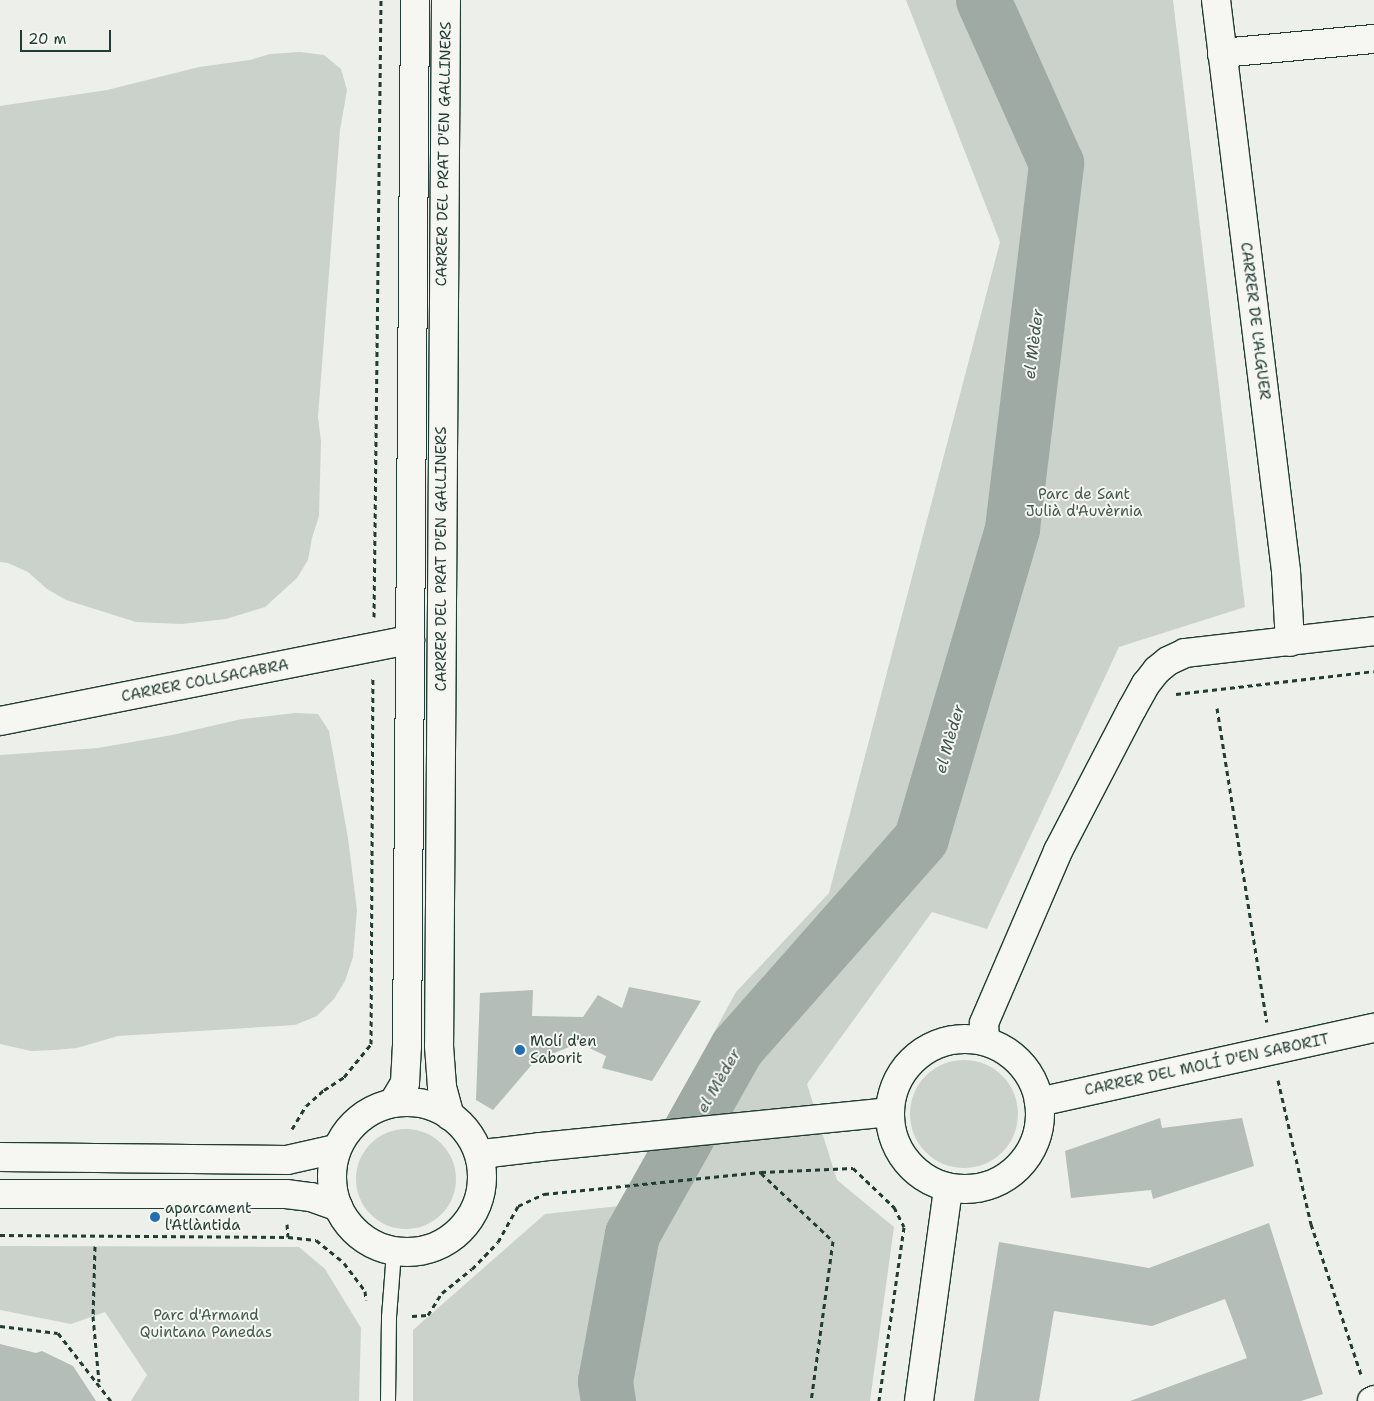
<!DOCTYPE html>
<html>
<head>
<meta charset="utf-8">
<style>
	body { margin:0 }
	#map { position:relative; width:1374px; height:1401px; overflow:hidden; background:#edefea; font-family:"Shantell Sans",sans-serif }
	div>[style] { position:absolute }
	.green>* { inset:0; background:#cbd2cc }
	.round { border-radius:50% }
	.river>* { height:55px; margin:-27.5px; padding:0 27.5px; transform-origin:27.5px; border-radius:27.5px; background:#9faaa4 }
	.building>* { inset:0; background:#b4bdb8 }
	.path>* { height:3px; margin-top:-1.5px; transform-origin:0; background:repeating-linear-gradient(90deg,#1f3d34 0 5px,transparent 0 9px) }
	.roads { filter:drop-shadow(1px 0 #1f3d34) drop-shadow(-1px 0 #1f3d34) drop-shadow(0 1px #1f3d34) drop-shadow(0 -1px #1f3d34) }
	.lane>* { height:14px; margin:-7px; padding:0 7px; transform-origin:7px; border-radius:7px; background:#f6f6f2 }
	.street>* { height:28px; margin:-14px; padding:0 14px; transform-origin:14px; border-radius:14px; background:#f6f6f2 }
	.street>.ring { margin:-14px; padding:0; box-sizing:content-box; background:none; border:28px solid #f6f6f2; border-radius:50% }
	.dots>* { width:14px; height:14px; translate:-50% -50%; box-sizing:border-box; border:2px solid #f6f6f2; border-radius:50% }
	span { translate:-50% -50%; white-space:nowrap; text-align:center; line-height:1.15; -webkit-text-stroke:4px #f6f6f2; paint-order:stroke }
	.street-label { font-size:15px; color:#1f3d34 }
	.park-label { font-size:15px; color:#415b52 }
	.poi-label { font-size:15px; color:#1f3d34 }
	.left { translate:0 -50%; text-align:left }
	.water-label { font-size:16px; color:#3f5850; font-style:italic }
	.scale { position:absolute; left:20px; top:30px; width:91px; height:22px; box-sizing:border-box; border:2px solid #1f3d34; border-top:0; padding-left:6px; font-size:15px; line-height:18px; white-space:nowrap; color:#1f3d34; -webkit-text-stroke:4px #f6f6f2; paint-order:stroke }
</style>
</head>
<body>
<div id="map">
	<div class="green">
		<i style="clip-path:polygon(906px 0,1173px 0,1245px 607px,1119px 647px,987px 929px,932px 912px,807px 1084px,837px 1180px,894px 1227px,870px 1401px,413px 1401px,413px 1330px,545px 1214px,619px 1206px,736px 992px,829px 893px,1000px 242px)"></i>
		<i style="clip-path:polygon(300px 52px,324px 55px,341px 69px,347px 90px,340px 130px,318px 417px,321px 441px,319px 516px,312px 538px,308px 560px,297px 578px,265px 607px,226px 619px,182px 624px,136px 622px,66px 600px,47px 589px,28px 572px,8px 563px,0 562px,0 106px,107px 90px,199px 67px,250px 60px,270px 54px)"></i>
		<i style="clip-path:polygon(295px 713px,318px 714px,329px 731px,348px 838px,357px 910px,353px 957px,345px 981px,334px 999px,317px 1016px,295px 1025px,118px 1036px,77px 1048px,54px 1050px,31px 1051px,0 1044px,0 755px,98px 748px,172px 735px,242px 719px)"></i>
		<i class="round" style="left:910px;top:1060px;width:108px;height:108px"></i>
		<i class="round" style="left:356px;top:1129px;width:100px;height:100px"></i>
		<i style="clip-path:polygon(0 1246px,299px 1247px,325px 1269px,361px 1328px,359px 1401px,131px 1401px,147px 1375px,105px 1312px,71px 1324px,0 1310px)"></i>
	</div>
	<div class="river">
		<i style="left:608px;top:1401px;width:20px;rotate:-99deg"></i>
		<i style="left:605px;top:1381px;width:149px;rotate:-79.6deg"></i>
		<i style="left:632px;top:1234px;width:214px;rotate:-60.7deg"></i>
		<i style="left:737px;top:1047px;width:278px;rotate:-48.6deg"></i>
		<i style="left:921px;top:838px;width:323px;rotate:-73.6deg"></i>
		<i style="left:1012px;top:528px;width:368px;rotate:-83.1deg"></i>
		<i style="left:1056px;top:163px;width:179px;rotate:-114.1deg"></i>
	</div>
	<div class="building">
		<i style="clip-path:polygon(629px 987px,701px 1001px,652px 1081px,602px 1068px,606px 1056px,579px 1043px,535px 1061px,493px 1110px,476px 1100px,480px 993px,533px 990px,532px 1016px,583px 1017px,598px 995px,622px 1008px)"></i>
		<i style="clip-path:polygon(1160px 1118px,1162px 1128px,1242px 1118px,1254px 1166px,1153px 1199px,1151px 1190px,1071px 1198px,1065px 1151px)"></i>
		<i style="clip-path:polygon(1269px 1223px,1323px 1394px,1301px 1401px,1130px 1401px,1247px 1358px,1225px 1299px,1152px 1326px,1054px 1311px,1039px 1401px,974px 1401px,999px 1242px,1149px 1268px)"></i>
		<i style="clip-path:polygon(0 1344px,36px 1353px,42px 1351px,73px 1366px,96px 1401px,0 1401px)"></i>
	</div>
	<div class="path">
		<i style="left:374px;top:617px;width:617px;rotate:-89.35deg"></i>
		<i style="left:1176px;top:694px;width:199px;rotate:-6.6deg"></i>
		<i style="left:1217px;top:708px;width:318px;rotate:81deg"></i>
		<i style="left:1278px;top:1080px;width:148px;rotate:77.1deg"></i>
		<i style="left:1311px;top:1224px;width:158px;rotate:71.6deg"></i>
		<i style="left:292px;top:1129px;width:27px;rotate:-59deg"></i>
		<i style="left:306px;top:1106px;width:24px;rotate:-42deg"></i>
		<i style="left:324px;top:1090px;width:24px;rotate:-33deg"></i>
		<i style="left:344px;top:1077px;width:43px;rotate:-50.7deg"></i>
		<i style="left:371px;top:1044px;width:368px;rotate:-89.7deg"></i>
		<i style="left:761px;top:1173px;width:99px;rotate:43.4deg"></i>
		<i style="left:833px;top:1241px;width:162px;rotate:97.8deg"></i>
		<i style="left:287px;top:1224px;width:13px;rotate:86deg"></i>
		<i style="left:0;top:1235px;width:288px;rotate:0.4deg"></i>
		<i style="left:288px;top:1237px;width:28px;rotate:6deg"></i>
		<i style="left:316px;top:1240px;width:36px;rotate:39deg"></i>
		<i style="left:344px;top:1263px;width:35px;rotate:53deg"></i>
		<i style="left:365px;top:1291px;width:9px;rotate:84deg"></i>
		<i style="left:95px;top:1246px;width:70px;rotate:91.6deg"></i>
		<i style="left:93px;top:1316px;width:66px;rotate:84.8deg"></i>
		<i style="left:412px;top:1316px;width:16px;rotate:-4deg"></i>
		<i style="left:428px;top:1315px;width:26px;rotate:-58deg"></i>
		<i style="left:442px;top:1293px;width:38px;rotate:-39deg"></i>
		<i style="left:472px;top:1269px;width:37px;rotate:-46deg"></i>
		<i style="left:498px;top:1242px;width:41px;rotate:-60.9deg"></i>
		<i style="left:518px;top:1206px;width:29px;rotate:-25deg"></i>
		<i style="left:544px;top:1194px;width:218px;rotate:-5.8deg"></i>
		<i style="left:761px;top:1172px;width:92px;rotate:-2.5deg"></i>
		<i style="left:853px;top:1168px;width:57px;rotate:43.6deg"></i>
		<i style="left:894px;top:1207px;width:22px;rotate:63deg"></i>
		<i style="left:904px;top:1227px;width:176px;rotate:98.2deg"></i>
		<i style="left:0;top:1326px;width:58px;rotate:6.9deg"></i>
		<i style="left:58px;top:1333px;width:86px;rotate:52.1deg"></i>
	</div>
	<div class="roads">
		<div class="lane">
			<i style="left:388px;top:1401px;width:84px;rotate:-89.3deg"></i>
			<i style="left:389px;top:1317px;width:65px;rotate:-85.6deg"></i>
		</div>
		<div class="street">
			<i style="left:446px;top:0;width:1046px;rotate:90.38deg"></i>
			<i style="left:439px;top:1046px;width:41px;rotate:85.8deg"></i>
			<i style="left:442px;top:1087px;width:30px;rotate:75deg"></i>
			<i style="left:1216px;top:0;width:575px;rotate:83.01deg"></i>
			<i style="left:1286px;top:571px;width:71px;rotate:86.8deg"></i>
			<i style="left:1222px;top:53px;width:153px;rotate:-5.3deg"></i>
			<i style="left:0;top:721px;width:418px;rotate:-11.2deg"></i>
			<i class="ring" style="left:890px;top:1039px;width:122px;height:122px"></i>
			<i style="left:985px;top:1041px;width:18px;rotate:-93deg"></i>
			<i style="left:984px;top:1023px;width:187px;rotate:-66.7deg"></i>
			<i style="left:1058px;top:851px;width:160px;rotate:-62.5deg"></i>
			<i style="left:1132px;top:709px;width:29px;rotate:-61deg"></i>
			<i style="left:1146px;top:684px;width:18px;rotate:-52deg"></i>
			<i style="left:1157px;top:670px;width:14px;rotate:-39deg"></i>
			<i style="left:1168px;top:661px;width:19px;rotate:-25deg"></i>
			<i style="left:1185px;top:653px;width:190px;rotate:-6.6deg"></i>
			<i style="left:1039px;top:1102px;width:343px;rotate:-12.5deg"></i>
			<i class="ring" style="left:332px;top:1102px;width:122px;height:122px"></i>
			<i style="left:393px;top:1103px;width:23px;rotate:-59deg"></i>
			<i style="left:405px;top:1083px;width:37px;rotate:-87deg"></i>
			<i style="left:407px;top:1046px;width:1046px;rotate:-89.56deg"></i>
			<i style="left:0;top:1157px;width:287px;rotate:0.6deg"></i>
			<i style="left:287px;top:1160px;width:50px;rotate:-12.7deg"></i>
			<i style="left:480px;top:1158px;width:12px;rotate:-24deg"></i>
			<i style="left:491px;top:1153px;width:49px;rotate:-7deg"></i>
			<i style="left:540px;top:1147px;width:351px;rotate:-5.7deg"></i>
			<i style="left:0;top:1194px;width:286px"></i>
			<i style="left:286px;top:1194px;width:25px;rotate:7deg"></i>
			<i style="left:311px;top:1197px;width:29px;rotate:20deg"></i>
			<i style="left:919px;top:1401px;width:215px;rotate:-82.2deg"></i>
			<i style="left:1372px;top:1401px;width:2px;rotate:-27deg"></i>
		</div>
	</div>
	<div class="dots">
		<i style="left:520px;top:1050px;background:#1f6fb2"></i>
		<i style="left:155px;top:1217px;background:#1f6fb2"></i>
	</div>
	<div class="street-label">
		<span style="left:444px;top:154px;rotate:-89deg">CARRER DEL PRAT D'EN GALLINERS</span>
		<span style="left:1255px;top:321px;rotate:83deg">CARRER DE L'ALGUER</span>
		<span style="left:442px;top:559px;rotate:-90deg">CARRER DEL PRAT D'EN GALLINERS</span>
		<span style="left:205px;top:681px;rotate:-11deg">CARRER COLLSACABRA</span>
		<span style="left:1207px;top:1065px;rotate:-12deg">CARRER DEL MOLÍ D'EN SABORIT</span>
	</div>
	<div class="park-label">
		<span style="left:1084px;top:503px">Parc de Sant<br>Julià d'Auvèrnia</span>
		<span style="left:206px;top:1324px">Parc d'Armand<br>Quintana Panedas</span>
	</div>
	<div class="poi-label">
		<span class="left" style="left:530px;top:1050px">Molí d'en<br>Saborit</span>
		<span class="left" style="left:165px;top:1217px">aparcament<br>l'Atlàntida</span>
	</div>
	<div class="water-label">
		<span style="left:1034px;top:344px;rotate:-83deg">el Mèder</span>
		<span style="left:950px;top:739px;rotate:-74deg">el Mèder</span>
		<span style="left:719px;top:1081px;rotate:-60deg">el Mèder</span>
	</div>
	<div class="scale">20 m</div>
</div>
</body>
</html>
